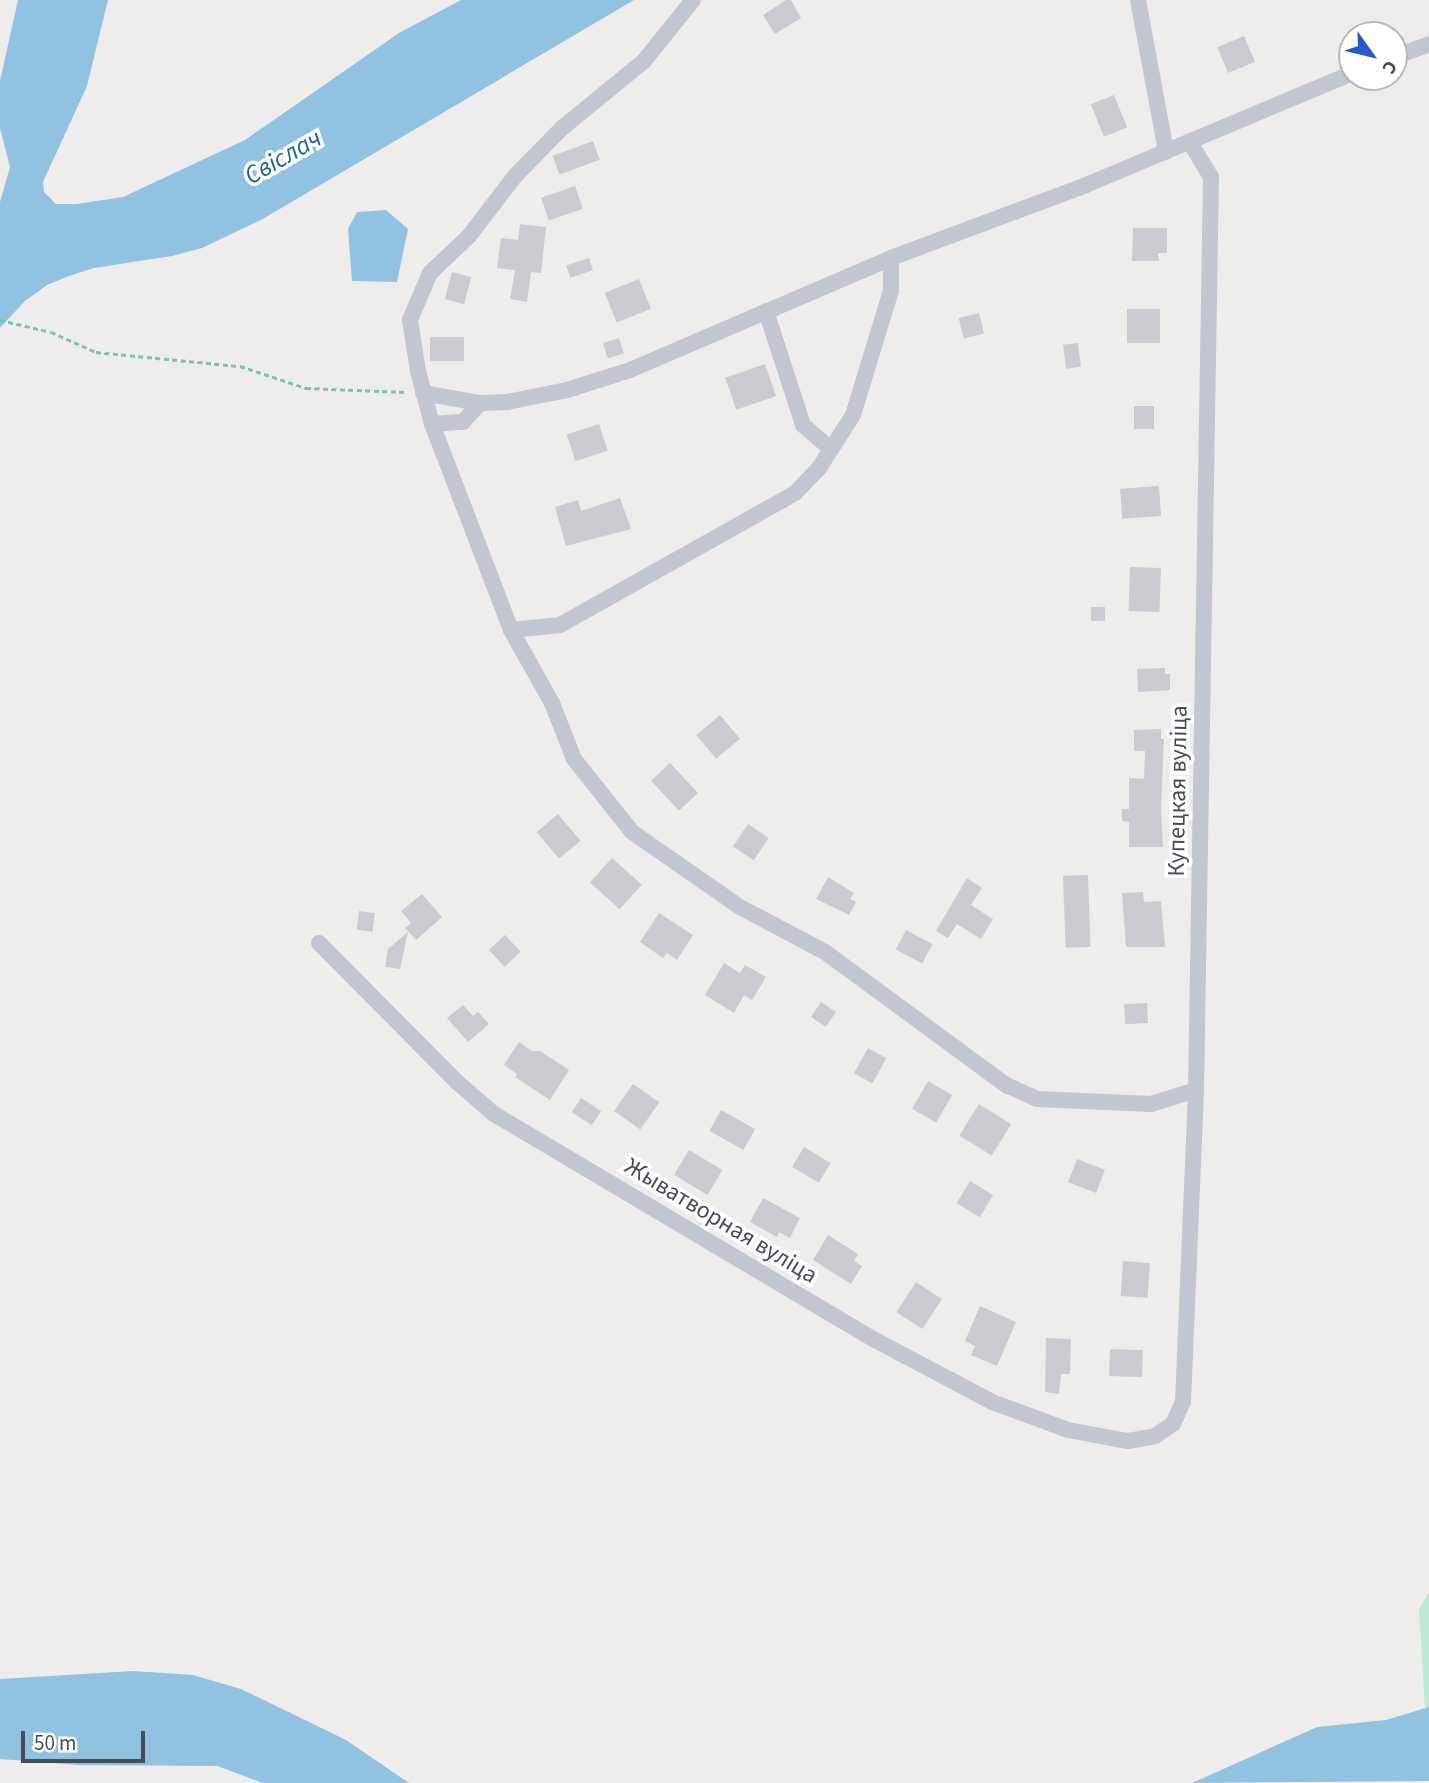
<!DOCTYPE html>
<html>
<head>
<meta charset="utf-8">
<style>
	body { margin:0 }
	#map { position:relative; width:1429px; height:1783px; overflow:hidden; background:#efedec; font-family:"Source Sans 3",sans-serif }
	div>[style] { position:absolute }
	.green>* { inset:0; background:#bfe9d6 }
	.water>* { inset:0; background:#91c2e1 }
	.building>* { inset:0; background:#cacbd1; transform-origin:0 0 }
	.path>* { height:2.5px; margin-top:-1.25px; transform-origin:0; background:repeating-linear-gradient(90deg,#7bc2ac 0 5px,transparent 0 8.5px) }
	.minor>* { height:16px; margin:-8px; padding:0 8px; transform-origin:8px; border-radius:8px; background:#c1c6d0 }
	span { translate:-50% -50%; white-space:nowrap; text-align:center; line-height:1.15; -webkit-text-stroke:7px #fff; paint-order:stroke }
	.street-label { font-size:24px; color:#474d57 }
	.water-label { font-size:26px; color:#1c6795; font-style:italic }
	.north { position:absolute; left:1338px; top:21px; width:70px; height:70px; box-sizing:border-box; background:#fff; border:2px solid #b5b8bc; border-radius:50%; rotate:124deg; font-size:19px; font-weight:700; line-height:28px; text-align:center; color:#474d57 }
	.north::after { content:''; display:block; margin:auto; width:24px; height:32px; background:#2d56c8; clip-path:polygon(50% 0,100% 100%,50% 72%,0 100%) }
	.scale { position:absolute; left:21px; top:1731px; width:124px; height:32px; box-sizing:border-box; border:4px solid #474d57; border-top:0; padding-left:9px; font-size:21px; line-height:24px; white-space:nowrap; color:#474d57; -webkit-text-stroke:5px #fff; paint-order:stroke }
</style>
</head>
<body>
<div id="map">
	<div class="green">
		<i style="clip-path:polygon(1429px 1592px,1429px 1707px,1425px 1708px,1419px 1609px)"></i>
	</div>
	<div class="water">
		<i style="clip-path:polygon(18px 0,108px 0,87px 86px,43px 182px,44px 192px,56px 204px,77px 204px,123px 197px,245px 140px,399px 33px,461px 0,634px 0,261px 220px,202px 248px,172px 256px,94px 268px,69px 276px,47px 285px,25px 301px,0 328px,0 202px,10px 167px,0 128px,0 81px)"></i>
		<i style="clip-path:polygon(386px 210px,408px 229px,397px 282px,352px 281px,348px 229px,357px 212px)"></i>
		<i style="clip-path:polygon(133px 1671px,193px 1675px,241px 1689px,346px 1740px,409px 1783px,263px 1783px,217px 1766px,78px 1765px,0 1759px,0 1679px)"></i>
		<i style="clip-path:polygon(1429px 1707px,1429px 1781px,1192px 1783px,1317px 1727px,1386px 1720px)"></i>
	</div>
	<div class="building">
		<i style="clip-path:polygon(786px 0,791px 0,801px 18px,775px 34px,763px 15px)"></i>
		<i style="left:1244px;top:36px;width:28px;height:29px;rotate:67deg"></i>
		<i style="left:1114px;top:95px;width:35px;height:25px;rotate:68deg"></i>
		<i style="left:593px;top:141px;width:20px;height:43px;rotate:70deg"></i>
		<i style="left:575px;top:186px;width:24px;height:36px;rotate:71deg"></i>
		<i style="clip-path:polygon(520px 224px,546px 227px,541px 273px,531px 272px,527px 302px,510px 299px,515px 270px,497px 268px,501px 238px,518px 240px)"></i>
		<i style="clip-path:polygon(1133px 228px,1167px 228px,1167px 253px,1158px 253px,1159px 261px,1132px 261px)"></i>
		<i style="left:589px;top:258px;width:13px;height:24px;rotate:72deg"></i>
		<i style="left:452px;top:272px;width:20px;height:28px;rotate:15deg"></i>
		<i style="left:639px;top:279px;width:32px;height:37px;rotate:68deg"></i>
		<i style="left:1160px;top:309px;width:34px;height:33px;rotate:90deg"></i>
		<i style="left:979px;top:313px;width:21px;height:21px;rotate:76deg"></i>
		<i style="left:430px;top:337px;width:34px;height:24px"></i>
		<i style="left:619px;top:338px;width:16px;height:17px;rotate:72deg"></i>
		<i style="left:1078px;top:343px;width:24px;height:15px;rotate:83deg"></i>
		<i style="left:765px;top:364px;width:34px;height:42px;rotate:71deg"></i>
		<i style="left:1134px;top:406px;width:20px;height:23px"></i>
		<i style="left:599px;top:424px;width:28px;height:34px;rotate:72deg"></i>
		<i style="left:1159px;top:486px;width:30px;height:39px;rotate:86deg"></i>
		<i style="clip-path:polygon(620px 498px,631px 529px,566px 546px,555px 507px,578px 500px,581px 511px)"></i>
		<i style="left:1130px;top:567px;width:31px;height:44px;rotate:2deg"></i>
		<i style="left:1091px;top:607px;width:14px;height:14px"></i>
		<i style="clip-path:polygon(1165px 668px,1165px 674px,1170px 674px,1170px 690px,1138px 692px,1137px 669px)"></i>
		<i style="left:720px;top:715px;width:31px;height:31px;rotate:50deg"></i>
		<i style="clip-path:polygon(1161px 729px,1161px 739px,1164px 739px,1161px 809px,1163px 847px,1129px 847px,1129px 822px,1122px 821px,1122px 809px,1129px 809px,1129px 778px,1144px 779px,1145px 751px,1134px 751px,1134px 730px)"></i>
		<i style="left:670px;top:763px;width:41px;height:26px;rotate:47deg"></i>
		<i style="left:558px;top:814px;width:35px;height:28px;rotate:50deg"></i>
		<i style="left:748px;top:824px;width:25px;height:27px;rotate:34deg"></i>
		<i style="left:612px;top:858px;width:40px;height:33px;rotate:42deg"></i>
		<i style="left:1088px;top:875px;width:72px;height:25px;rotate:88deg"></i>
		<i style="clip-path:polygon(828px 877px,854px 893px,850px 899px,856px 902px,849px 915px,816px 899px)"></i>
		<i style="clip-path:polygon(967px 878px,982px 888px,971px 905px,993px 919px,981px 939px,957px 924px,948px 938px,936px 931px)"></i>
		<i style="clip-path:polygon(1143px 892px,1144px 902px,1161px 901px,1165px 947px,1126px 947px,1122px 893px)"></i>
		<i style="clip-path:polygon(422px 894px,442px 917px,416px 940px,405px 928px,411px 923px,401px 911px)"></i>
		<i style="left:359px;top:911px;width:16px;height:19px;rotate:7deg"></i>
		<i style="clip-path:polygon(659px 913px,693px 935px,677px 960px,667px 953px,663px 958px,640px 942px)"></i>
		<i style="left:906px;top:930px;width:30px;height:22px;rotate:28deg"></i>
		<i style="clip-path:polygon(408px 932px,400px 969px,385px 967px,388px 949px)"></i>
		<i style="left:505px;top:935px;width:23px;height:22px;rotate:47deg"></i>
		<i style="clip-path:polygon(724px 963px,740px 973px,745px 965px,766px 977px,752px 1000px,744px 995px,734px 1013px,705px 995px)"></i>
		<i style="left:821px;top:1002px;width:18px;height:18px;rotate:34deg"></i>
		<i style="left:1147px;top:1003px;width:20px;height:23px;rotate:87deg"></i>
		<i style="clip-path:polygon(463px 1005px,473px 1016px,478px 1012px,489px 1024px,468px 1042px,447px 1018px)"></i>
		<i style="clip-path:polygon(519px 1042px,532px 1051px,540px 1051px,569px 1070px,550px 1100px,515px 1077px,517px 1074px,504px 1065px)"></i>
		<i style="left:868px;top:1048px;width:21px;height:29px;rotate:29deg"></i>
		<i style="left:928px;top:1081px;width:28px;height:32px;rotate:30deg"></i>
		<i style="left:633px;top:1084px;width:32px;height:33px;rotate:35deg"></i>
		<i style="left:581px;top:1098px;width:24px;height:17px;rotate:33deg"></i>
		<i style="left:979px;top:1104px;width:38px;height:37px;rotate:32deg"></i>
		<i style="left:721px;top:1110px;width:39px;height:24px;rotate:29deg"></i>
		<i style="left:804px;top:1147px;width:31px;height:23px;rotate:31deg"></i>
		<i style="left:689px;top:1150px;width:39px;height:29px;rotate:31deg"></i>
		<i style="left:1077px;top:1159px;width:30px;height:25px;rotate:21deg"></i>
		<i style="left:970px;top:1181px;width:27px;height:26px;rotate:31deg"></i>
		<i style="clip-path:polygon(763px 1198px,800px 1218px,790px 1238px,779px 1232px,777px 1237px,750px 1222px)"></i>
		<i style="clip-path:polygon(828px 1235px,858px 1254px,854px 1261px,862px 1266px,851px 1284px,813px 1260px)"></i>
		<i style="left:1123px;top:1261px;width:27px;height:35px;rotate:4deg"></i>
		<i style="left:916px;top:1282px;width:31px;height:36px;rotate:33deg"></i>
		<i style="clip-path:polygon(980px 1306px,1016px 1322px,997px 1366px,971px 1355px,975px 1346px,965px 1341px)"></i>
		<i style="clip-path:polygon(1046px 1338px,1071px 1339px,1070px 1374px,1061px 1374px,1059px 1394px,1045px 1392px)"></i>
		<i style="left:1110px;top:1349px;width:33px;height:27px;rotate:2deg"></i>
	</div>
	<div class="path">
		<i style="left:0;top:320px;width:52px;rotate:13.2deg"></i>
		<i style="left:51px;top:332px;width:49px;rotate:24deg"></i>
		<i style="left:96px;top:352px;width:145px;rotate:5.6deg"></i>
		<i style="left:240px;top:366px;width:70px;rotate:18.4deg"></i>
		<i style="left:306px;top:388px;width:100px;rotate:2.3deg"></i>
	</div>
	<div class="minor">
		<i style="left:693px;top:0;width:78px;rotate:128.8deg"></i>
		<i style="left:644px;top:61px;width:106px;rotate:140.7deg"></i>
		<i style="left:562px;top:128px;width:67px;rotate:134.4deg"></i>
		<i style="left:515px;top:176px;width:76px;rotate:127.5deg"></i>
		<i style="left:469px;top:236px;width:54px;rotate:136.5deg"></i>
		<i style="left:430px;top:273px;width:51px;rotate:113.1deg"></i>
		<i style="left:410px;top:320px;width:52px;rotate:81.1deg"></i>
		<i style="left:418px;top:371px;width:55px;rotate:75.2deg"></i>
		<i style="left:432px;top:424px;width:221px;rotate:69deg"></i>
		<i style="left:511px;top:630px;width:84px;rotate:60.7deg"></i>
		<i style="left:552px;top:703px;width:60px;rotate:68.6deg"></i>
		<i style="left:574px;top:759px;width:93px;rotate:51.5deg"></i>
		<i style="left:632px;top:832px;width:131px;rotate:34.8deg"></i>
		<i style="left:740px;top:907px;width:96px;rotate:27.9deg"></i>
		<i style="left:825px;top:952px;width:225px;rotate:36.3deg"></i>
		<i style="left:1006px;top:1085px;width:34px;rotate:24deg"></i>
		<i style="left:1037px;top:1099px;width:114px;rotate:2.5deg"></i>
		<i style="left:1151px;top:1104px;width:47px;rotate:-17.3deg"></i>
		<i style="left:1138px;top:0;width:154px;rotate:79.5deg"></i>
		<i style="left:1394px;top:57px;width:37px;rotate:-20deg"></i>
		<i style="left:766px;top:311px;width:120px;rotate:72deg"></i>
		<i style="left:803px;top:425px;width:37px;rotate:41deg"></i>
		<i style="left:423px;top:393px;width:58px;rotate:10deg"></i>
		<i style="left:480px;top:403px;width:27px;rotate:-2deg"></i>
		<i style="left:507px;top:402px;width:61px;rotate:-11.3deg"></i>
		<i style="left:567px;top:390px;width:66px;rotate:-17.6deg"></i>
		<i style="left:630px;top:370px;width:284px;rotate:-23.2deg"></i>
		<i style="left:891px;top:258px;width:208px;rotate:-20.5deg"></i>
		<i style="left:1086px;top:185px;width:289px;rotate:-22.8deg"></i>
		<i style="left:432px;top:424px;width:31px;rotate:-4deg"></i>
		<i style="left:463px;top:422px;width:25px;rotate:-48deg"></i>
		<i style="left:511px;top:630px;width:49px;rotate:-5.8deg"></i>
		<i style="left:560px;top:625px;width:270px;rotate:-29.3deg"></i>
		<i style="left:795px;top:493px;width:35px;rotate:-46deg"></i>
		<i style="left:819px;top:468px;width:63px;rotate:-57.3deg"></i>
		<i style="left:853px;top:415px;width:130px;rotate:-73deg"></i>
		<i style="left:891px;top:291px;width:33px;rotate:-90deg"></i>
		<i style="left:319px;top:943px;width:196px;rotate:45.2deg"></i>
		<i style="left:457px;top:1082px;width:49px;rotate:40.9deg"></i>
		<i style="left:494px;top:1114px;width:445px;rotate:30.7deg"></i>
		<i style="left:877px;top:1341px;width:130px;rotate:27.9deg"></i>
		<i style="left:992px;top:1402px;width:81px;rotate:20.2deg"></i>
		<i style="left:1068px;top:1430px;width:61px;rotate:10.4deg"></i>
		<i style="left:1128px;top:1441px;width:27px;rotate:-10deg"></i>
		<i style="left:1155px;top:1436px;width:22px;rotate:-34deg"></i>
		<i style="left:1173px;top:1424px;width:24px;rotate:-66deg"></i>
		<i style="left:1183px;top:1402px;width:312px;rotate:-87.6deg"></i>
		<i style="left:1196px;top:1090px;width:913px;rotate:-89.06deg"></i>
		<i style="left:1211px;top:177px;width:42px;rotate:-121.4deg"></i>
	</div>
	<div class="street-label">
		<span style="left:1178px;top:791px;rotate:-89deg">Купецкая вуліца</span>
		<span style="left:721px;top:1221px;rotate:31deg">Жыватворная вуліца</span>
	</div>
	<div class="water-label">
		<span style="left:283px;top:157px;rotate:-30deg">Свіслач</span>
	</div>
	<div class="north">С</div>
	<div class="scale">50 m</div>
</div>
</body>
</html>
